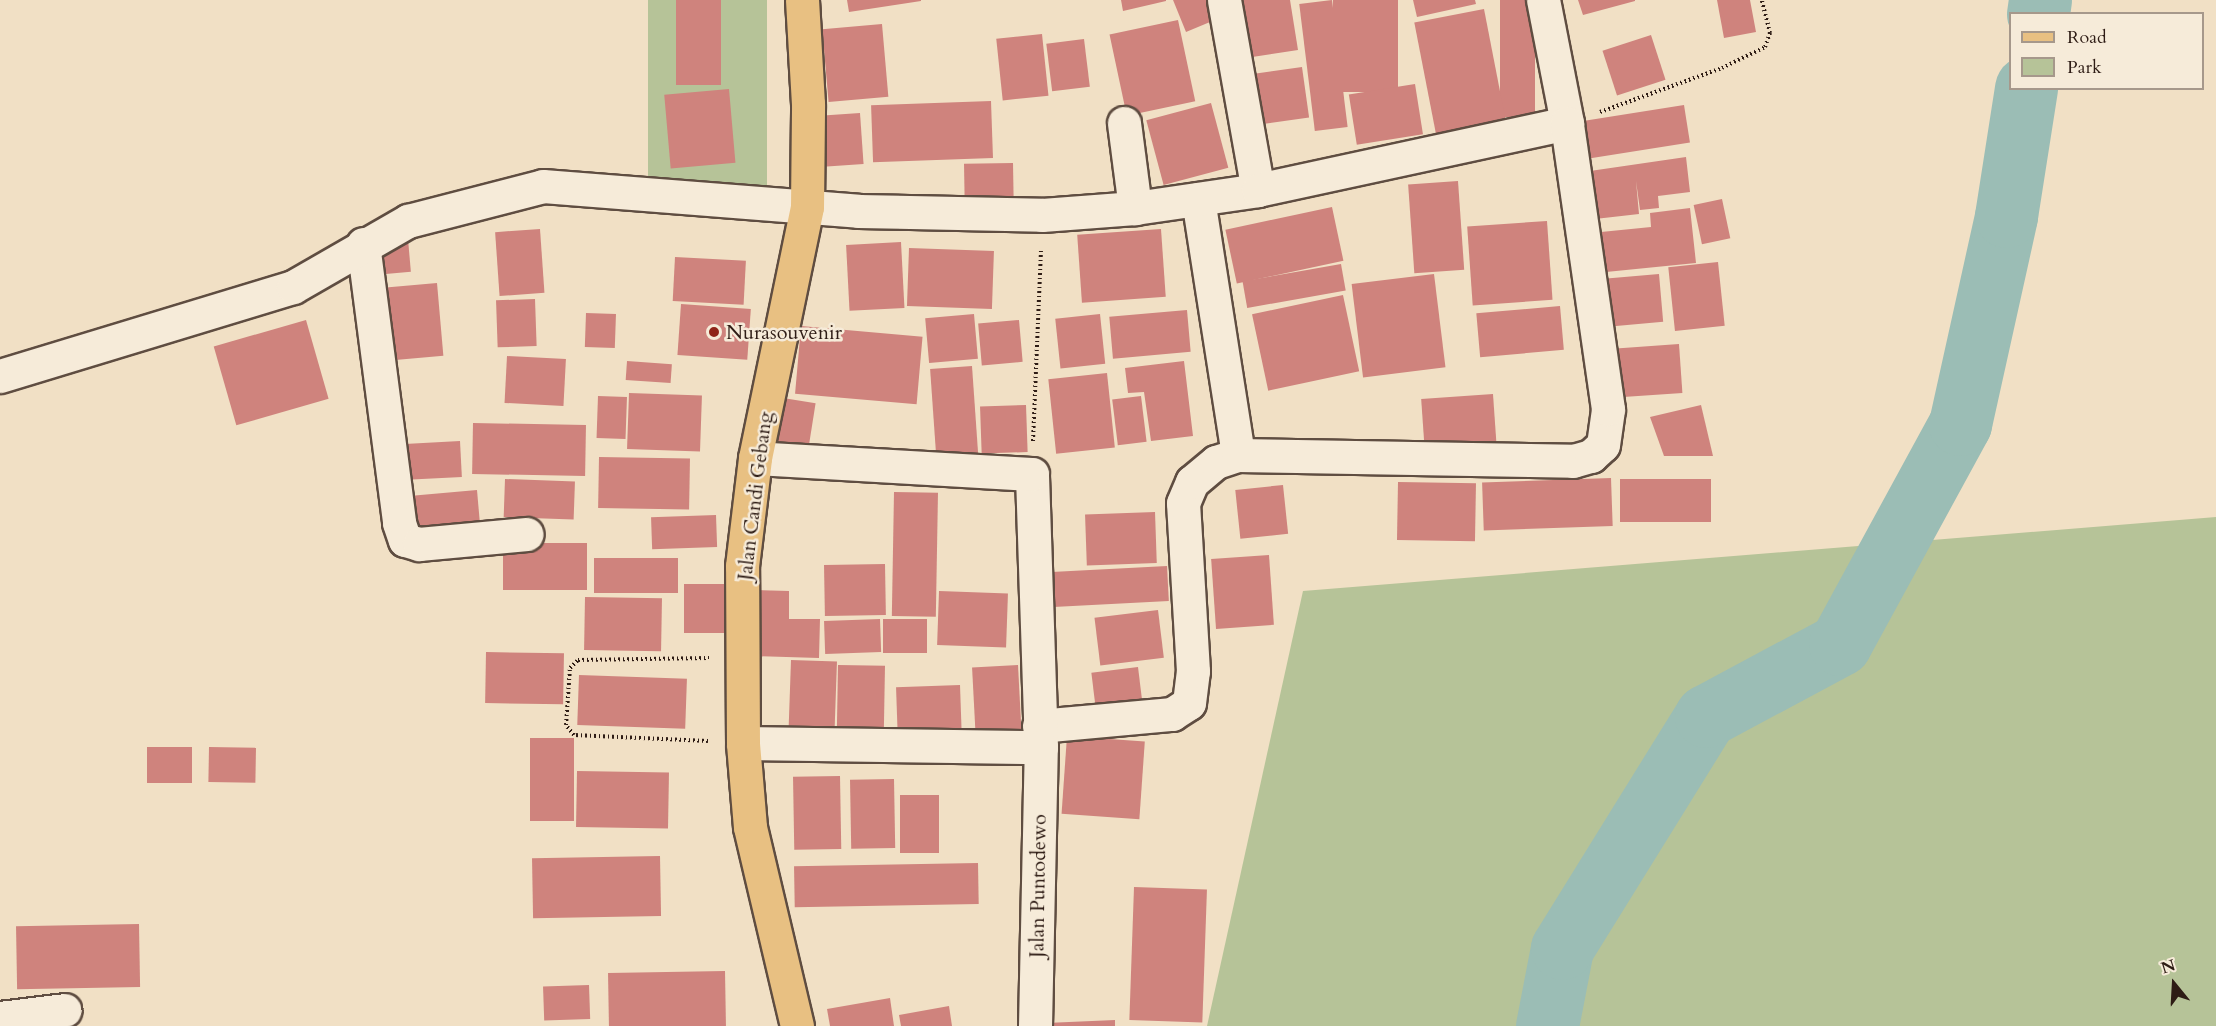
<!DOCTYPE html>
<html>
<head>
<meta charset="utf-8">
<style>
	body { margin:0 }
	#map { position:relative; width:2216px; height:1026px; overflow:hidden; background:#f1e0c5; font-family:Cardo,serif }
	div>[style] { position:absolute }
	.green>* { inset:0; background:#b6c398; transform-origin:0 0 }
	.river>* { height:63px; margin:-31.5px; padding:0 31.5px; transform-origin:31.5px; border-radius:31.5px; background:#9bbdb5 }
	.building>* { inset:0; background:#cf837d; transform-origin:0 0 }
	.path>* { height:4px; margin-top:-2px; transform-origin:0; background:repeating-linear-gradient(90deg,#2e1c15 0 1.5px,transparent 0 4.5px) }
	.roads { filter:drop-shadow(2px 0 #5f4d41) drop-shadow(-2px 0 #5f4d41) drop-shadow(0 2px #5f4d41) drop-shadow(0 -2px #5f4d41) }
	.minor>* { height:33px; margin:-16.5px; padding:0 16.5px; transform-origin:16.5px; border-radius:16.5px; background:#f6ebd9 }
	.major>* { height:33px; margin:-16.5px; padding:0 16.5px; transform-origin:16.5px; border-radius:16.5px; background:#e8c082 }
	.dots>* { width:16px; height:16px; translate:-50% -50%; box-sizing:border-box; border:3px solid #f6ebd9; border-radius:50% }
	span { translate:-50% -50%; white-space:nowrap; text-align:center; line-height:1.15; -webkit-text-stroke:5px #f6ebd9; paint-order:stroke }
	.poi-label { font-size:20px; color:#2e1c15 }
	.left { translate:0 -50%; text-align:left }
	.street-label { font-size:20px; color:#2e1c15 }
	.legend { position:absolute; left:2009px; top:12px; width:195px; height:78px; box-sizing:border-box; background:#f6ebd9; border:2px solid #a6988b; margin:0; padding:8px 10px; list-style:none; font-size:18px; color:#2e1c15 }
	.legend li { display:flex; align-items:center; gap:12px; height:30px }
	.legend b { width:30px; border:2px solid #a6988b }
	.north { position:absolute; left:2144px; top:954px; width:60px; height:60px; -webkit-text-stroke:4px #f6ebd9; paint-order:stroke; rotate:342deg; font-size:16px; font-weight:700; line-height:24px; text-align:center; color:#2e1c15 }
	.north::after { content:''; display:block; margin:auto; width:21px; height:27px; background:#2e1c15; clip-path:polygon(50% 0,100% 100%,50% 72%,0 100%) }
</style>
</head>
<body>
<div id="map">
	<div class="green">
		<i style="left:648px;top:0;width:119px;height:203px"></i>
		<i style="clip-path:polygon(2216px 517px,2216px 1026px,1207px 1026px,1303px 591px)"></i>
	</div>
	<div class="river">
		<i style="left:2038px;top:14px;width:14px;rotate:-82deg"></i>
		<i style="left:1547px;top:1026px;width:79px;rotate:-79.1deg"></i>
		<i style="left:1562px;top:948px;width:273px;rotate:-58.2deg"></i>
		<i style="left:1706px;top:716px;width:152px;rotate:-28.2deg"></i>
		<i style="left:1840px;top:644px;width:251px;rotate:-61.4deg"></i>
		<i style="left:1960px;top:424px;width:213px;rotate:-77.5deg"></i>
		<i style="left:2006px;top:216px;width:130px;rotate:-81.1deg"></i>
	</div>
	<div class="building">
		<i style="left:676px;top:0;width:45px;height:85px"></i>
		<i style="clip-path:polygon(847px 0,921px 0,921px 1px,849px 12px)"></i>
		<i style="clip-path:polygon(1121px 0,1166px 0,1166px 1px,1123px 11px)"></i>
		<i style="clip-path:polygon(1173px 0,1215px 0,1222px 17px,1186px 32px)"></i>
		<i style="clip-path:polygon(1230px 0,1290px 0,1298px 50px,1239px 59px)"></i>
		<i style="left:1332px;top:0;width:128px;height:33px;rotate:83deg"></i>
		<i style="left:1333px;top:0;width:65px;height:92px"></i>
		<i style="clip-path:polygon(1413px 0,1475px 0,1476px 4px,1417px 17px)"></i>
		<i style="left:1500px;top:0;width:35px;height:117px"></i>
		<i style="clip-path:polygon(1578px 0,1635px 0,1635px 1px,1583px 15px)"></i>
		<i style="clip-path:polygon(1717px 0,1750px 0,1756px 32px,1724px 38px)"></i>
		<i style="left:1484px;top:9px;width:120px;height:71px;rotate:79deg"></i>
		<i style="left:1178px;top:20px;width:83px;height:70px;rotate:78deg"></i>
		<i style="left:882px;top:24px;width:73px;height:60px;rotate:85deg"></i>
		<i style="left:1042px;top:34px;width:62px;height:46px;rotate:84deg"></i>
		<i style="left:1651px;top:35px;width:47px;height:51px;rotate:72deg"></i>
		<i style="left:1084px;top:39px;width:48px;height:38px;rotate:83deg"></i>
		<i style="left:1302px;top:67px;width:51px;height:57px;rotate:82deg"></i>
		<i style="left:1415px;top:84px;width:51px;height:67px;rotate:81deg"></i>
		<i style="left:729px;top:89px;width:74px;height:65px;rotate:85deg"></i>
		<i style="left:991px;top:101px;width:57px;height:120px;rotate:88deg"></i>
		<i style="left:1211px;top:103px;width:67px;height:67px;rotate:75deg"></i>
		<i style="left:1684px;top:105px;width:38px;height:107px;rotate:81deg"></i>
		<i style="left:860px;top:113px;width:51px;height:44px;rotate:86deg"></i>
		<i style="clip-path:polygon(1686px 157px,1690px 192px,1658px 196px,1659px 208px,1640px 210px,1636px 181px,1639px 214px,1595px 219px,1590px 171px)"></i>
		<i style="left:1013px;top:163px;width:45px;height:49px;rotate:89deg"></i>
		<i style="left:1458px;top:181px;width:89px;height:50px;rotate:86deg"></i>
		<i style="left:1722px;top:199px;width:40px;height:29px;rotate:78deg"></i>
		<i style="left:1332px;top:207px;width:55px;height:109px;rotate:78deg"></i>
		<i style="clip-path:polygon(1690px 208px,1696px 263px,1596px 273px,1591px 233px,1651px 227px,1650px 213px)"></i>
		<i style="left:1547px;top:221px;width:79px;height:80px;rotate:86deg"></i>
		<i style="left:540px;top:229px;width:64px;height:45px;rotate:86deg"></i>
		<i style="left:1161px;top:229px;width:68px;height:84px;rotate:86deg"></i>
		<i style="left:408px;top:239px;width:33px;height:31px;rotate:85deg"></i>
		<i style="left:901px;top:242px;width:66px;height:55px;rotate:87deg"></i>
		<i style="left:909px;top:248px;width:85px;height:58px;rotate:2deg"></i>
		<i style="left:675px;top:257px;width:71px;height:44px;rotate:3deg"></i>
		<i style="left:1718px;top:262px;width:64px;height:50px;rotate:84deg"></i>
		<i style="left:1341px;top:264px;width:27px;height:100px;rotate:80deg"></i>
		<i style="left:1434px;top:274px;width:94px;height:83px;rotate:83deg"></i>
		<i style="left:1659px;top:274px;width:48px;height:64px;rotate:85deg"></i>
		<i style="left:437px;top:283px;width:73px;height:54px;rotate:85deg"></i>
		<i style="left:1343px;top:295px;width:78px;height:93px;rotate:78deg"></i>
		<i style="left:535px;top:299px;width:47px;height:39px;rotate:88deg"></i>
		<i style="left:681px;top:304px;width:70px;height:51px;rotate:4deg"></i>
		<i style="left:1560px;top:306px;width:44px;height:84px;rotate:85deg"></i>
		<i style="left:1187px;top:310px;width:42px;height:78px;rotate:85deg"></i>
		<i style="left:586px;top:313px;width:30px;height:34px;rotate:2deg"></i>
		<i style="left:974px;top:314px;width:45px;height:49px;rotate:85deg"></i>
		<i style="left:1100px;top:314px;width:50px;height:45px;rotate:84deg"></i>
		<i style="left:306px;top:320px;width:82px;height:96px;rotate:74deg"></i>
		<i style="left:1019px;top:320px;width:42px;height:41px;rotate:85deg"></i>
		<i style="left:801px;top:326px;width:122px;height:68px;rotate:5deg"></i>
		<i style="left:1679px;top:344px;width:49px;height:63px;rotate:86deg"></i>
		<i style="left:507px;top:356px;width:59px;height:47px;rotate:3deg"></i>
		<i style="left:627px;top:361px;width:45px;height:19px;rotate:4deg"></i>
		<i style="clip-path:polygon(1184px 361px,1193px 436px,1151px 441px,1144px 392px,1128px 393px,1125px 368px)"></i>
		<i style="left:972px;top:366px;width:95px;height:42px;rotate:86deg"></i>
		<i style="left:1107px;top:373px;width:75px;height:59px;rotate:84deg"></i>
		<i style="left:629px;top:393px;width:73px;height:56px;rotate:2deg"></i>
		<i style="left:1493px;top:394px;width:51px;height:72px;rotate:86deg"></i>
		<i style="left:598px;top:396px;width:29px;height:42px;rotate:2deg"></i>
		<i style="left:1141px;top:396px;width:46px;height:29px;rotate:83deg"></i>
		<i style="left:783px;top:398px;width:33px;height:58px;rotate:9deg"></i>
		<i style="left:1026px;top:405px;width:47px;height:46px;rotate:88deg"></i>
		<i style="clip-path:polygon(1701px 405px,1713px 456px,1664px 456px,1650px 417px)"></i>
		<i style="left:473px;top:423px;width:113px;height:51px;rotate:1deg"></i>
		<i style="left:460px;top:441px;width:36px;height:60px;rotate:87deg"></i>
		<i style="left:599px;top:457px;width:91px;height:51px;rotate:1deg"></i>
		<i style="left:1611px;top:478px;width:48px;height:129px;rotate:88deg"></i>
		<i style="left:505px;top:479px;width:70px;height:38px;rotate:2deg"></i>
		<i style="left:1711px;top:479px;width:43px;height:91px;rotate:90deg"></i>
		<i style="left:1398px;top:482px;width:78px;height:58px;rotate:1deg"></i>
		<i style="left:1283px;top:485px;width:49px;height:48px;rotate:84deg"></i>
		<i style="left:477px;top:490px;width:38px;height:68px;rotate:85deg"></i>
		<i style="left:894px;top:492px;width:44px;height:124px;rotate:1deg"></i>
		<i style="left:1155px;top:512px;width:51px;height:70px;rotate:88deg"></i>
		<i style="left:716px;top:515px;width:32px;height:65px;rotate:88deg"></i>
		<i style="left:503px;top:543px;width:84px;height:47px"></i>
		<i style="left:1269px;top:555px;width:70px;height:58px;rotate:86deg"></i>
		<i style="left:594px;top:558px;width:84px;height:35px"></i>
		<i style="left:885px;top:564px;width:51px;height:61px;rotate:89deg"></i>
		<i style="left:1167px;top:566px;width:35px;height:130px;rotate:87deg"></i>
		<i style="left:684px;top:584px;width:41px;height:49px"></i>
		<i style="clip-path:polygon(751px 590px,789px 591px,789px 619px,820px 619px,819px 658px,750px 656px)"></i>
		<i style="left:939px;top:591px;width:69px;height:54px;rotate:2deg"></i>
		<i style="left:585px;top:597px;width:77px;height:53px;rotate:1deg"></i>
		<i style="left:1158px;top:610px;width:48px;height:64px;rotate:83deg"></i>
		<i style="left:880px;top:619px;width:33px;height:56px;rotate:88deg"></i>
		<i style="left:883px;top:619px;width:44px;height:34px"></i>
		<i style="left:486px;top:652px;width:78px;height:51px;rotate:1deg"></i>
		<i style="left:791px;top:660px;width:46px;height:72px;rotate:2deg"></i>
		<i style="left:838px;top:665px;width:47px;height:62px;rotate:1deg"></i>
		<i style="left:1018px;top:665px;width:66px;height:46px;rotate:87deg"></i>
		<i style="left:1138px;top:667px;width:33px;height:47px;rotate:83deg"></i>
		<i style="left:579px;top:675px;width:108px;height:50px;rotate:2deg"></i>
		<i style="left:960px;top:685px;width:52px;height:64px;rotate:88deg"></i>
		<i style="left:1067px;top:736px;width:78px;height:78px;rotate:4deg"></i>
		<i style="left:530px;top:738px;width:44px;height:83px"></i>
		<i style="left:147px;top:747px;width:45px;height:36px"></i>
		<i style="left:209px;top:747px;width:47px;height:35px;rotate:1deg"></i>
		<i style="left:577px;top:771px;width:92px;height:56px;rotate:1deg"></i>
		<i style="left:840px;top:776px;width:73px;height:47px;rotate:89deg"></i>
		<i style="left:894px;top:779px;width:69px;height:44px;rotate:89deg"></i>
		<i style="left:900px;top:795px;width:39px;height:58px"></i>
		<i style="left:660px;top:856px;width:60px;height:128px;rotate:89deg"></i>
		<i style="left:978px;top:863px;width:41px;height:184px;rotate:89deg"></i>
		<i style="left:1134px;top:887px;width:73px;height:133px;rotate:2deg"></i>
		<i style="left:139px;top:924px;width:63px;height:123px;rotate:89deg"></i>
		<i style="left:725px;top:971px;width:55px;height:117px;rotate:89deg"></i>
		<i style="left:589px;top:985px;width:34px;height:46px;rotate:88deg"></i>
		<i style="clip-path:polygon(890px 998px,894px 1026px,830px 1026px,827px 1009px)"></i>
		<i style="clip-path:polygon(949px 1006px,952px 1026px,901px 1026px,899px 1015px)"></i>
		<i style="clip-path:polygon(1115px 1020px,1115px 1026px,1046px 1026px,1046px 1023px)"></i>
	</div>
	<div class="path">
		<i style="left:1600px;top:112px;width:130px;rotate:-19.8deg"></i>
		<i style="left:1722px;top:68px;width:48px;rotate:-26deg"></i>
		<i style="left:1765px;top:47px;width:15px;rotate:-70deg"></i>
		<i style="left:1770px;top:33px;width:34px;rotate:-104deg"></i>
		<i style="left:1033px;top:441px;width:191px;rotate:-87.6deg"></i>
		<i style="left:708px;top:741px;width:134px;rotate:-177.4deg"></i>
		<i style="left:574px;top:735px;width:13px;rotate:-129deg"></i>
		<i style="left:566px;top:725px;width:57px;rotate:-86deg"></i>
		<i style="left:570px;top:668px;width:11px;rotate:-45deg"></i>
		<i style="left:578px;top:660px;width:131px;rotate:-0.9deg"></i>
	</div>
	<div class="roads">
		<div class="minor">
			<i style="left:1224px;top:0;width:193px;rotate:79.9deg"></i>
			<i style="left:1124px;top:123px;width:86px;rotate:82.6deg"></i>
			<i style="left:1198px;top:199px;width:259px;rotate:81.1deg"></i>
			<i style="left:363px;top:244px;width:281px;rotate:82.6deg"></i>
			<i style="left:399px;top:523px;width:18px;rotate:71deg"></i>
			<i style="left:405px;top:540px;width:15px;rotate:16deg"></i>
			<i style="left:419px;top:544px;width:108px;rotate:-5.3deg"></i>
			<i style="left:0;top:376px;width:306px;rotate:-16.9deg"></i>
			<i style="left:293px;top:287px;width:133px;rotate:-29.9deg"></i>
			<i style="left:408px;top:221px;width:139px;rotate:-14.5deg"></i>
			<i style="left:543px;top:186px;width:316px;rotate:4.5deg"></i>
			<i style="left:858px;top:211px;width:184px;rotate:1.2deg"></i>
			<i style="left:1042px;top:215px;width:93px;rotate:-4.3deg"></i>
			<i style="left:1135px;top:208px;width:124px;rotate:-8.3deg"></i>
			<i style="left:1258px;top:190px;width:316px;rotate:-12.2deg"></i>
			<i style="left:1567px;top:123px;width:125px;rotate:-101deg"></i>
			<i style="left:1039px;top:726px;width:134px;rotate:-5.2deg"></i>
			<i style="left:1172px;top:714px;width:20px;rotate:-33deg"></i>
			<i style="left:1189px;top:703px;width:32px;rotate:-83deg"></i>
			<i style="left:1193px;top:671px;width:168px;rotate:-93.4deg"></i>
			<i style="left:1183px;top:503px;width:23px;rotate:-67deg"></i>
			<i style="left:1192px;top:482px;width:31px;rotate:-40deg"></i>
			<i style="left:1216px;top:462px;width:23px;rotate:-18deg"></i>
			<i style="left:1238px;top:455px;width:335px;rotate:1deg"></i>
			<i style="left:1573px;top:461px;width:19px;rotate:-16deg"></i>
			<i style="left:1591px;top:456px;width:16px;rotate:-43deg"></i>
			<i style="left:1603px;top:445px;width:36px;rotate:-82deg"></i>
			<i style="left:1608px;top:409px;width:289px;rotate:-98.2deg"></i>
			<i style="left:743px;top:743px;width:298px;rotate:0.8deg"></i>
			<i style="left:1041px;top:747px;width:273px;rotate:-91.9deg"></i>
			<i style="left:1032px;top:474px;width:277px;rotate:-176.7deg"></i>
			<i style="left:0;top:1018px;width:65px;rotate:-7deg"></i>
			<i style="left:1035px;top:1026px;width:279px;rotate:-88.8deg"></i>
		</div>
		<div class="major">
			<i style="left:797px;top:1026px;width:204px;rotate:-103.3deg"></i>
			<i style="left:750px;top:827px;width:84px;rotate:-94.8deg"></i>
			<i style="left:743px;top:743px;width:177px;rotate:-90.3deg"></i>
			<i style="left:742px;top:566px;width:109px;rotate:-83.1deg"></i>
			<i style="left:755px;top:458px;width:256px;rotate:-78.3deg"></i>
			<i style="left:807px;top:207px;width:103px;rotate:-89.4deg"></i>
			<i style="left:808px;top:104px;width:104px;rotate:-93.3deg"></i>
		</div>
	</div>
	<div class="dots">
		<i style="left:714px;top:332px;background:#8f2418"></i>
	</div>
	<div class="poi-label">
		<span class="left" style="left:726px;top:332px">Nurasouvenir</span>
	</div>
	<div class="street-label">
		<span style="left:755px;top:496px;rotate:-83deg">Jalan Candi Gebang</span>
		<span style="left:1038px;top:886px;rotate:-89deg">Jalan Puntodewo</span>
	</div>
	<ul class="legend">
	<li><b style="height:8px;background:#e8c082"></b>Road</li>
	<li><b style="height:16px;background:#b6c398"></b>Park</li>
	</ul>
	<div class="north">N</div>
</div>
</body>
</html>
